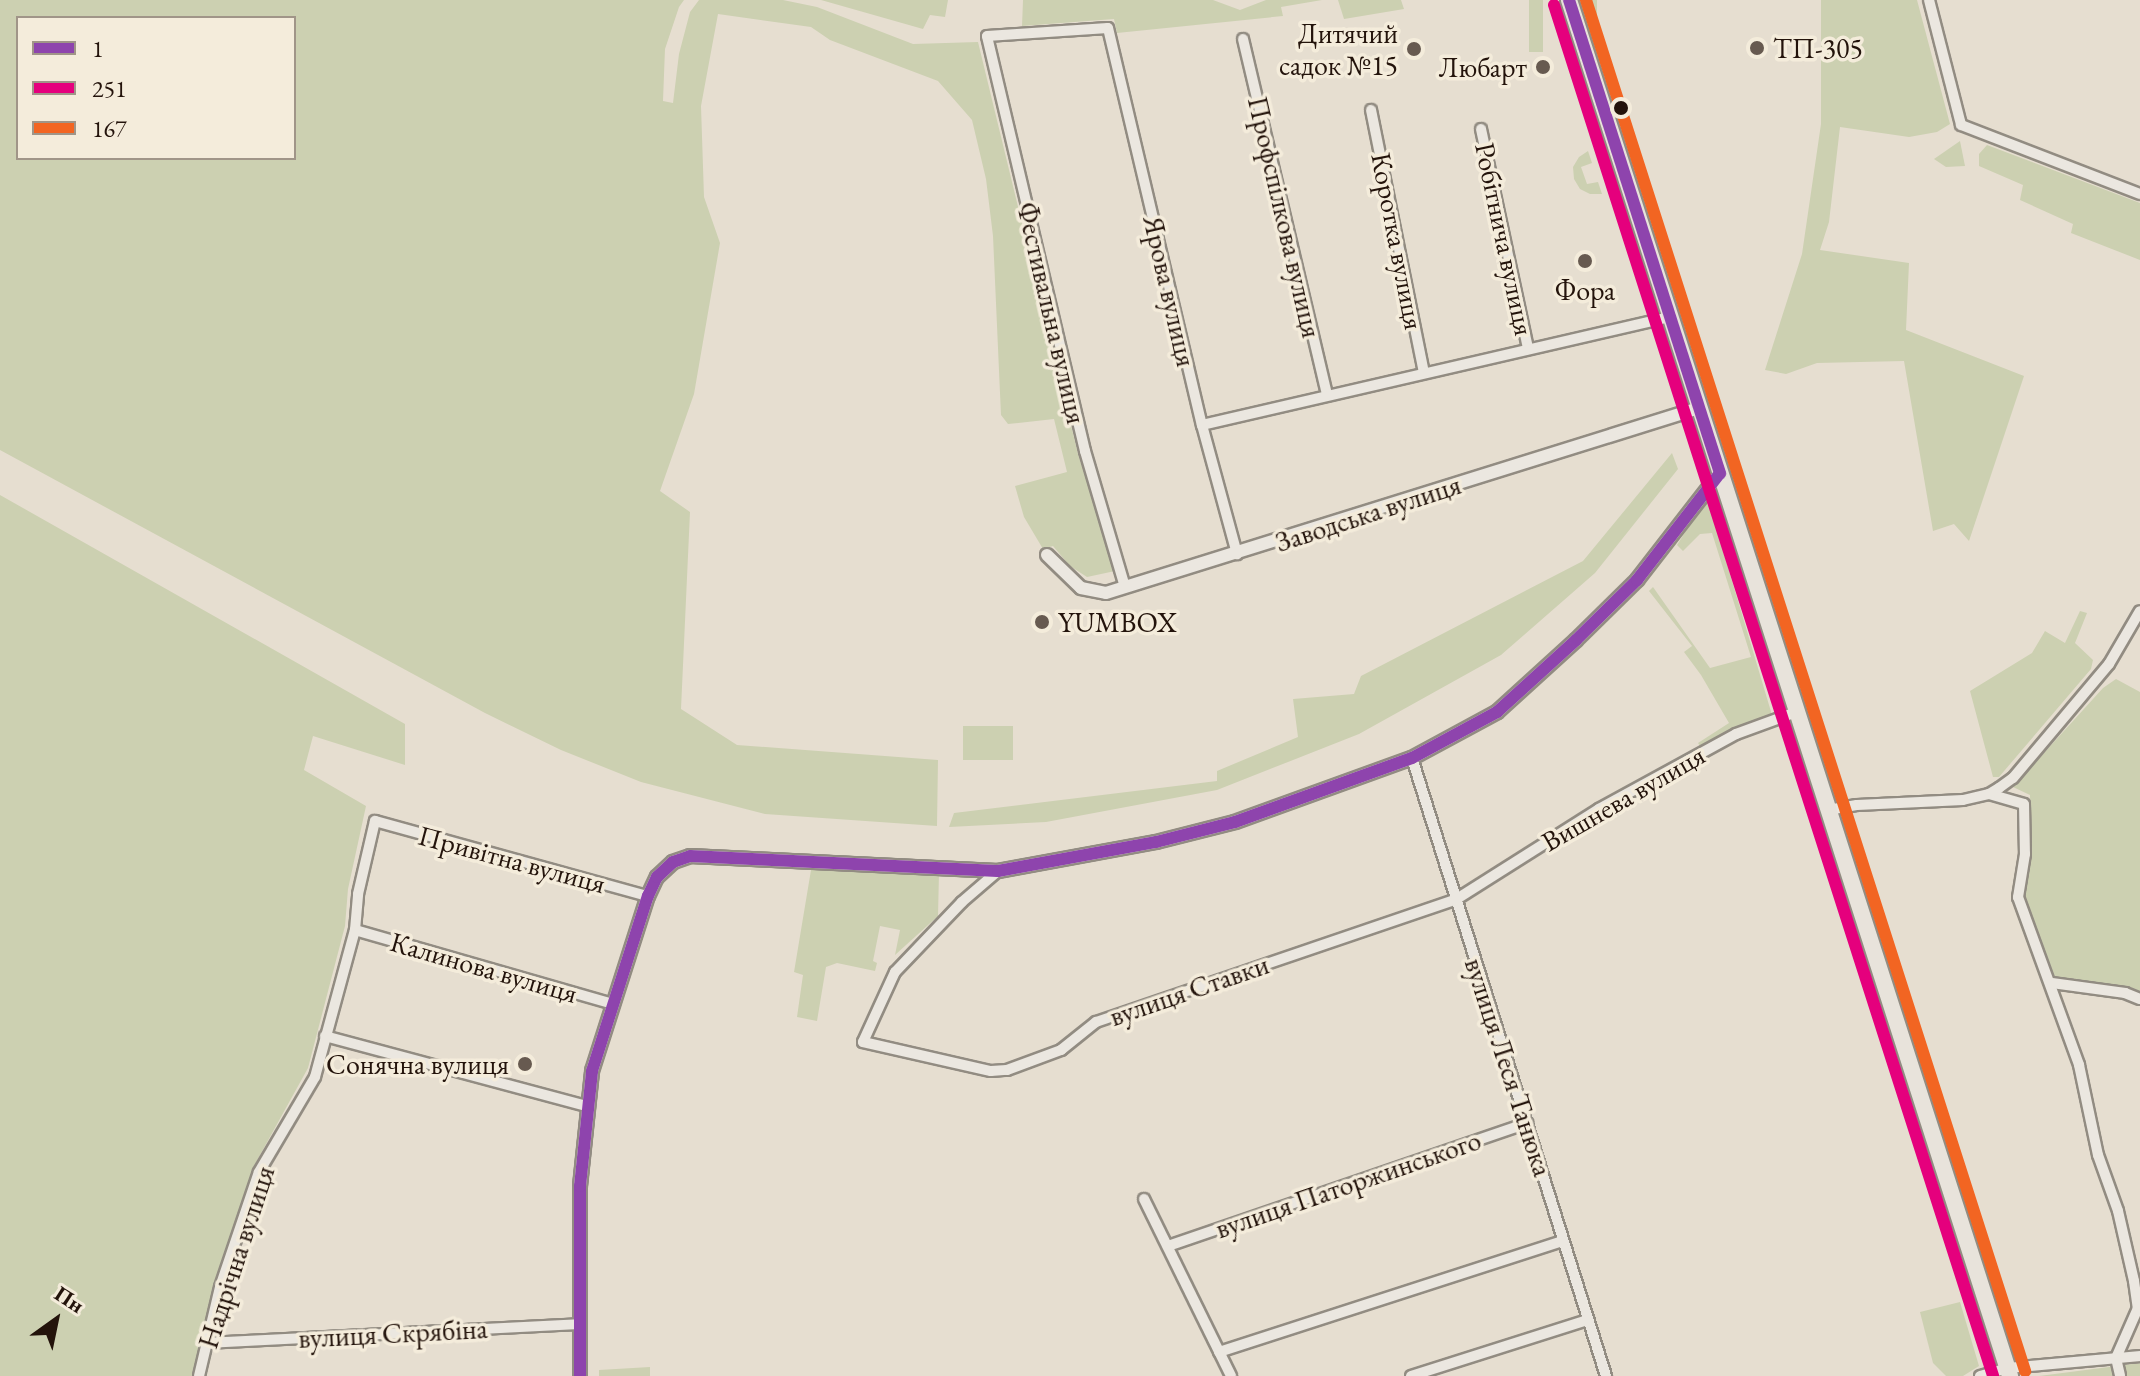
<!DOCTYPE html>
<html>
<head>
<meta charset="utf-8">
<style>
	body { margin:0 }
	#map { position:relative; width:2140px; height:1376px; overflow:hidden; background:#e6ded0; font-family:"EB Garamond",serif }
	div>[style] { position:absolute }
	.green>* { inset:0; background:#ccd0b1; transform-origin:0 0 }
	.roads { filter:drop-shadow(2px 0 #928c82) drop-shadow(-2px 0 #928c82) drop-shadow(0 2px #928c82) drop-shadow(0 -2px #928c82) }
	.minor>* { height:10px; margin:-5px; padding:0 5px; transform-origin:5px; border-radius:5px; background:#ebe7e0 }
	.tertiary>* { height:12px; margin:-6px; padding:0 6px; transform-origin:6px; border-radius:6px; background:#ebe7e0 }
	.primary>* { height:16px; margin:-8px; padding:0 8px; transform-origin:8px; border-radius:8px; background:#e8e3db }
	.bus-1>* { height:12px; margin:-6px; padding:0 6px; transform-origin:6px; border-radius:6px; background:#8e44ad }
	.bus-2>* { height:12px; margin:-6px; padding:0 6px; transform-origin:6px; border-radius:6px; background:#e5007d }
	.bus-3>* { height:12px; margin:-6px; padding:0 6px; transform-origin:6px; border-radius:6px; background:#f26522 }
	.dots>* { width:22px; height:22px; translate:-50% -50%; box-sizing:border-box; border:4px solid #f4ecdb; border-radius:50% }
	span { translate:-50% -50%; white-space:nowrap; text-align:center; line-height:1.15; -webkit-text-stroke:7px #f4ecdb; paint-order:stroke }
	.poi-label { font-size:28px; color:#23130b }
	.right { translate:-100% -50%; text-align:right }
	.left { translate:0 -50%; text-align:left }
	.street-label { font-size:28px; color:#23130b }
	.legend { position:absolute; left:16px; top:16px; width:280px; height:144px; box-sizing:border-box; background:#f4ecdb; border:2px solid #a09588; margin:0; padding:10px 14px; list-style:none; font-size:24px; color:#23130b }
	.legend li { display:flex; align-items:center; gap:16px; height:40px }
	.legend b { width:40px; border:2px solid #a09588 }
	.north { position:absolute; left:16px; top:1280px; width:80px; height:80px; -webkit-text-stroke:6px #f4ecdb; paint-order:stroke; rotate:33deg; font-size:22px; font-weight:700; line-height:32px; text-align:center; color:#23130b }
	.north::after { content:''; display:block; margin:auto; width:28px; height:36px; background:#23130b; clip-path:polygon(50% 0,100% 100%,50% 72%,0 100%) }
</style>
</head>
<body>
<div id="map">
	<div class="green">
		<i style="clip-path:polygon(evenodd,0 0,684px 0,679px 7px,665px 49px,663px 101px,673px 103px,679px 54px,690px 12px,699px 0,783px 0,817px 7px,913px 44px,978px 42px,1078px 454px,1115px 571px,1087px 577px,1070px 566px,1053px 546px,1043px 549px,1024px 517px,1015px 486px,1067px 472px,1054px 419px,1008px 424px,1001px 415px,993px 236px,986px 179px,972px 120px,938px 81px,830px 40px,811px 27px,718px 14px,701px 106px,704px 197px,720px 243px,694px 394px,660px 491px,690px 512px,681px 709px,737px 745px,938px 760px,937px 826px,765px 814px,641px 782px,561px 750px,485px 713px,0 450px,0 0,18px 18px,294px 18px,294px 158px,18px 158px,18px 18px)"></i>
		<i style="clip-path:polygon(821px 0,948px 0,945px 17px,930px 15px,923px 29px)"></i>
		<i style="clip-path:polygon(1023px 0,1213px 0,1240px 10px,1266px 0,1322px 0,1281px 7px,1283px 16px,1117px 33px,1114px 19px,1022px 26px)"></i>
		<i style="clip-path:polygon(1338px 0,1401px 0,1404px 9px,1344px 19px)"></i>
		<i style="left:1529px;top:0;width:14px;height:52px"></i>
		<i style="left:1586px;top:0;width:11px;height:75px"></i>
		<i style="clip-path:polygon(1821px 0,1917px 0,1950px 124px,1937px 132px,1909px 137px,1840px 127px,1829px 222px,1820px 250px,1909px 263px,1906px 330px,2024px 376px,1969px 541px,1954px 524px,1933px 531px,1904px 361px,1817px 363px,1786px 374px,1765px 370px,1802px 254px,1821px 124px)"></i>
		<i style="clip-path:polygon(1960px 141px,1965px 166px,1946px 167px,1934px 159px)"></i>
		<i style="clip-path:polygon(1987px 145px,2140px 203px,2140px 260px,2071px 233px,2073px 224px,2020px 200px,2023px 185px,1979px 166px,1979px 154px)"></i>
		<i style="clip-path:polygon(1588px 151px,1592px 163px,1581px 167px,1587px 184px,1598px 182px,1602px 194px,1590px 194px,1580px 189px,1574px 179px,1573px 167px,1579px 157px)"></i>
		<i style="clip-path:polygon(1672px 453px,1678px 469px,1595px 573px,1501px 655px,1359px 734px,1217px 790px,1046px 822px,949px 827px,954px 813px,1217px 781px,1217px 771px,1298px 737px,1293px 699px,1354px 694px,1361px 676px,1583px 561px)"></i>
		<i style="clip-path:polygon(1710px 493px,1717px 496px,1783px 705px,1777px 714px)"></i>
		<i style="clip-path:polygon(0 495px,405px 724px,405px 765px,313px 736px,304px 770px,366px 806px,348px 889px,345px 926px,308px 1068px,255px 1164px,215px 1281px,192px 1376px,0 1376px)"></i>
		<i style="clip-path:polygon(1707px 497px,1772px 715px,1700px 746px,1698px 743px,1729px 723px,1701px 675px,1684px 652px,1692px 646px,1649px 591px,1653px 587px,1710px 668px,1751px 657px,1712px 533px,1700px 534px,1683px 551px,1677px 545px)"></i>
		<i style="clip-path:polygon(2080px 611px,2087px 613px,2075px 643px,2093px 660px,2091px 669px,1999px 777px,1993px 777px,1970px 691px,2032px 653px,2045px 631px,2065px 643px)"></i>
		<i style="clip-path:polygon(2116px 679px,2140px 692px,2140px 992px,2054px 977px,2023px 898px,2031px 857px,2030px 795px,2013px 787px,2103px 688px)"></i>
		<i style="clip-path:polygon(1781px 723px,1790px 725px,1813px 797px,1808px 808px)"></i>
		<i style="left:963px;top:726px;width:50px;height:34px"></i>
		<i style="clip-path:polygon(1813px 820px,1820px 821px,1841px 885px,1834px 888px)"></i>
		<i style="clip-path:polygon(811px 870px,939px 873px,938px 916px,895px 955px,900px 930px,880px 926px,873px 961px,877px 963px,875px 971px,837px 963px,826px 967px,817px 1021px,797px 1017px,803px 975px,794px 972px)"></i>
		<i style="left:1845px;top:897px;width:108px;height:7px;rotate:72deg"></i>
		<i style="clip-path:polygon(1960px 1302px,1979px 1366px,1963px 1376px,1946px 1376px,1933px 1363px,1920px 1312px)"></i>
		<i style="clip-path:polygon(2140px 1363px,2140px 1376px,2039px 1376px)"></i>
		<i style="clip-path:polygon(650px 1367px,650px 1376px,599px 1376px,599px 1370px)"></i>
	</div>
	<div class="roads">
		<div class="minor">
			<i style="left:1929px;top:0;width:129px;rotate:75.6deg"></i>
			<i style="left:1961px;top:125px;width:192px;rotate:21.1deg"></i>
			<i style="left:1243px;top:39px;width:366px;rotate:76.7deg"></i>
			<i style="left:1371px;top:110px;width:268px;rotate:78.6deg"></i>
			<i style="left:1481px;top:129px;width:225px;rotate:77.9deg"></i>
			<i style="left:1202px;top:425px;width:480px;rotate:-13deg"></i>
			<i style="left:1125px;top:587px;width:142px;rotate:-106.4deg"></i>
			<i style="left:1085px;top:451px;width:426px;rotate:-103.3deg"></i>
			<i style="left:987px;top:36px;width:121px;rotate:-3.8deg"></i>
			<i style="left:1108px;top:28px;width:408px;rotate:76.7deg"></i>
			<i style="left:1202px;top:425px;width:134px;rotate:74.8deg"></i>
			<i style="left:1412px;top:758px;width:648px;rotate:72.57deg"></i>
			<i style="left:1989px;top:794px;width:36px;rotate:16deg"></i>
			<i style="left:2024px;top:804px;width:50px;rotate:88.9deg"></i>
			<i style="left:2025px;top:854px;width:44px;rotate:99.2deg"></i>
			<i style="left:2018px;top:897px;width:179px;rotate:70deg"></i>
			<i style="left:2079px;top:1065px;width:92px;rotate:78.1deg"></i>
			<i style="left:2098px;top:1155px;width:59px;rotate:70.3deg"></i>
			<i style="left:2118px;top:1211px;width:72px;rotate:77.1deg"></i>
			<i style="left:2134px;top:1281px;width:27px;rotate:82deg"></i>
			<i style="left:2138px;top:1308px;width:55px;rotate:113.7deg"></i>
			<i style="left:2116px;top:1358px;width:18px;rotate:77deg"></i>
			<i style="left:1828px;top:810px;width:29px;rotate:-10deg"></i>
			<i style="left:1857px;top:805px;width:106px;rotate:-2.7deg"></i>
			<i style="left:1963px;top:800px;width:27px;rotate:-13deg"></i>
			<i style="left:1989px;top:794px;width:12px;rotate:-31deg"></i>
			<i style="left:1999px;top:788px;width:17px;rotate:-36deg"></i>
			<i style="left:2013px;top:778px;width:149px;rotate:-49.9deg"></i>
			<i style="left:2109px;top:664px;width:61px;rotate:-59.7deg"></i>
			<i style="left:998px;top:871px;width:48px;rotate:139.3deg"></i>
			<i style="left:962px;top:902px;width:97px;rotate:133.7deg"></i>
			<i style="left:895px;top:972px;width:77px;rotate:114.6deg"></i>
			<i style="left:863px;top:1042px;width:131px;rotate:12.8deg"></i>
			<i style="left:991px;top:1071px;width:16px;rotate:-4deg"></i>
			<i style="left:1007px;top:1070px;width:58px;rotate:-20.3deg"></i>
			<i style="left:1061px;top:1050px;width:45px;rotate:-38.7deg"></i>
			<i style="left:1096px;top:1022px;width:379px;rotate:-18.8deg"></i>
			<i style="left:1455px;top:900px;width:170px;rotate:-32.3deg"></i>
			<i style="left:1599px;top:809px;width:156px;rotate:-28.7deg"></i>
			<i style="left:1736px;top:734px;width:67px;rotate:-20.1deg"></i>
			<i style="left:355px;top:930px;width:268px;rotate:16deg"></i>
			<i style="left:2052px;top:983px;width:74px;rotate:7.8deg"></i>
			<i style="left:2125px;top:993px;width:16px;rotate:22deg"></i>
			<i style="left:325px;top:1036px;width:270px;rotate:15deg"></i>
			<i style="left:1144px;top:1199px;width:197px;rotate:63.8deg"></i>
			<i style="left:1168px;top:1246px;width:380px;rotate:-18.9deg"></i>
			<i style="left:206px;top:1343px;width:373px;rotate:-2.9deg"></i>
			<i style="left:1219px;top:1352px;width:361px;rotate:-17.9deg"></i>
			<i style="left:199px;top:1376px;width:91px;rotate:-76.7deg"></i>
			<i style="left:220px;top:1287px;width:121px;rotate:-71.3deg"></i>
			<i style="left:259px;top:1172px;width:110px;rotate:-59.5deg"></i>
			<i style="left:315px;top:1077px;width:152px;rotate:-74.8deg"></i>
			<i style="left:355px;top:930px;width:36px;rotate:-85deg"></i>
			<i style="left:358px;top:894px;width:75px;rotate:-76.9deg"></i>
			<i style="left:375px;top:821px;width:283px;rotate:15.4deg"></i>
			<i style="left:1411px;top:1376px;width:186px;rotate:-17.6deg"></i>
			<i style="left:1980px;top:1376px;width:29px;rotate:-16deg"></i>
			<i style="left:2008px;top:1368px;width:133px;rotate:-5.2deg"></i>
		</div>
		<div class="tertiary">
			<i style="left:1047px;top:555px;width:47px;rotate:44.1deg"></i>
			<i style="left:1081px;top:588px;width:25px;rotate:11deg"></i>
			<i style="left:1106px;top:593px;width:621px;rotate:-17.33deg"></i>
			<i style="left:580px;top:1376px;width:190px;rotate:-90deg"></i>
			<i style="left:580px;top:1186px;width:116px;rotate:-84deg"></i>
			<i style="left:592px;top:1071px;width:184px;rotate:-72.3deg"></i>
			<i style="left:648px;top:896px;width:21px;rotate:-65deg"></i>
			<i style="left:657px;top:877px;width:22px;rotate:-43deg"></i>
			<i style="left:673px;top:862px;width:18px;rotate:-19deg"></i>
			<i style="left:690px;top:856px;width:308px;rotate:2.8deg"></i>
			<i style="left:998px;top:871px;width:161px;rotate:-10.4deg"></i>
			<i style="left:1156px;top:842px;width:81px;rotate:-14.2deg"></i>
			<i style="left:1235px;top:822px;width:188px;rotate:-19.9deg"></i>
			<i style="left:1412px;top:758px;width:97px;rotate:-28.4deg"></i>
			<i style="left:1497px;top:712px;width:107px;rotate:-42.3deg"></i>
			<i style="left:1576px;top:640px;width:86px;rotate:-44.5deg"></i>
			<i style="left:1637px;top:580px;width:135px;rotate:-52.2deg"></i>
		</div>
		<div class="primary">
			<i style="left:1569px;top:0;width:1445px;rotate:72.23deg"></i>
		</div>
	</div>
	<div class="bus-1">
		<i style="left:1569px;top:0;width:497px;rotate:72.3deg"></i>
		<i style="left:580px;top:1376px;width:190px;rotate:-90deg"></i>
		<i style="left:580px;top:1186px;width:116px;rotate:-84deg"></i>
		<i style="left:592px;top:1071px;width:184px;rotate:-72.3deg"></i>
		<i style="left:648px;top:896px;width:21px;rotate:-65deg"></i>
		<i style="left:657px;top:877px;width:22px;rotate:-43deg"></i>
		<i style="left:673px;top:862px;width:18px;rotate:-19deg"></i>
		<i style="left:690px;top:856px;width:308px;rotate:2.8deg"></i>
		<i style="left:998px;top:871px;width:161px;rotate:-10.4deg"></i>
		<i style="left:1156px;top:842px;width:81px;rotate:-14.2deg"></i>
		<i style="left:1235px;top:822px;width:188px;rotate:-19.9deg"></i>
		<i style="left:1412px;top:758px;width:97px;rotate:-28.4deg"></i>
		<i style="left:1497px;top:712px;width:107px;rotate:-42.3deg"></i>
		<i style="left:1576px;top:640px;width:86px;rotate:-44.5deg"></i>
		<i style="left:1637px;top:580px;width:135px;rotate:-52.2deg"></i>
	</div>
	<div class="bus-2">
		<i style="left:1554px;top:5px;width:1440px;rotate:72.24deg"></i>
	</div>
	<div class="bus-3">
		<i style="left:1586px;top:0;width:1440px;rotate:72.24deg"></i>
	</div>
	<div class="dots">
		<i style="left:1757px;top:48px;background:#675a50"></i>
		<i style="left:1414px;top:49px;background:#675a50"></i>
		<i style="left:1543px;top:67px;background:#675a50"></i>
		<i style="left:1621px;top:108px;background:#23130b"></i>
		<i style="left:1585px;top:261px;background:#675a50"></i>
		<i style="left:1042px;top:622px;background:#675a50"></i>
		<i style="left:525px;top:1064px;background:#675a50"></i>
	</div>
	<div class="poi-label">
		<span class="right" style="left:1398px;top:49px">Дитячий<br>садок №15</span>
		<span class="left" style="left:1773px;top:48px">ТП-305</span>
		<span class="right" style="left:1527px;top:67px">Любарт</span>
		<span style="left:1585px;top:290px">Фора</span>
		<span class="left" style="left:1058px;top:622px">YUMBOX</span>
		<span class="right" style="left:509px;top:1064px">Сонячна вулиця</span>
	</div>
	<div class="street-label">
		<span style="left:1285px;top:217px;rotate:77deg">Профспілкова вулиця</span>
		<span style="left:1505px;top:239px;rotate:78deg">Робітнича вулиця</span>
		<span style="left:1398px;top:241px;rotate:79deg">Коротка вулиця</span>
		<span style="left:1170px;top:291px;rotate:77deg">Ярова вулиця</span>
		<span style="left:1052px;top:313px;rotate:77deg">Фестивальна вулиця</span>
		<span style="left:1368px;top:513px;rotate:-18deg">Заводська вулиця</span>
		<span style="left:1623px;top:798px;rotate:-30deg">Вишнева вулиця</span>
		<span style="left:512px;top:859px;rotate:15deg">Привітна вулиця</span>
		<span style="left:484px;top:967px;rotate:16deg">Калинова вулиця</span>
		<span style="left:1189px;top:990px;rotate:-19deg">вулиця Ставки</span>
		<span style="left:1509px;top:1067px;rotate:72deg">вулиця Леся Танюка</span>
		<span style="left:1348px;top:1184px;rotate:-19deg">вулиця Паторжинського</span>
		<span style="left:236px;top:1257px;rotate:-72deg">Надрічна вулиця</span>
		<span style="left:393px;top:1333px;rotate:-3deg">вулиця Скрябіна</span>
	</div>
	<ul class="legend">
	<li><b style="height:10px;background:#8e44ad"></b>1</li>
	<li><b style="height:10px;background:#e5007d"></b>251</li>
	<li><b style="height:10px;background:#f26522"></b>167</li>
	</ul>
	<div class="north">Пн</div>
</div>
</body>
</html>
